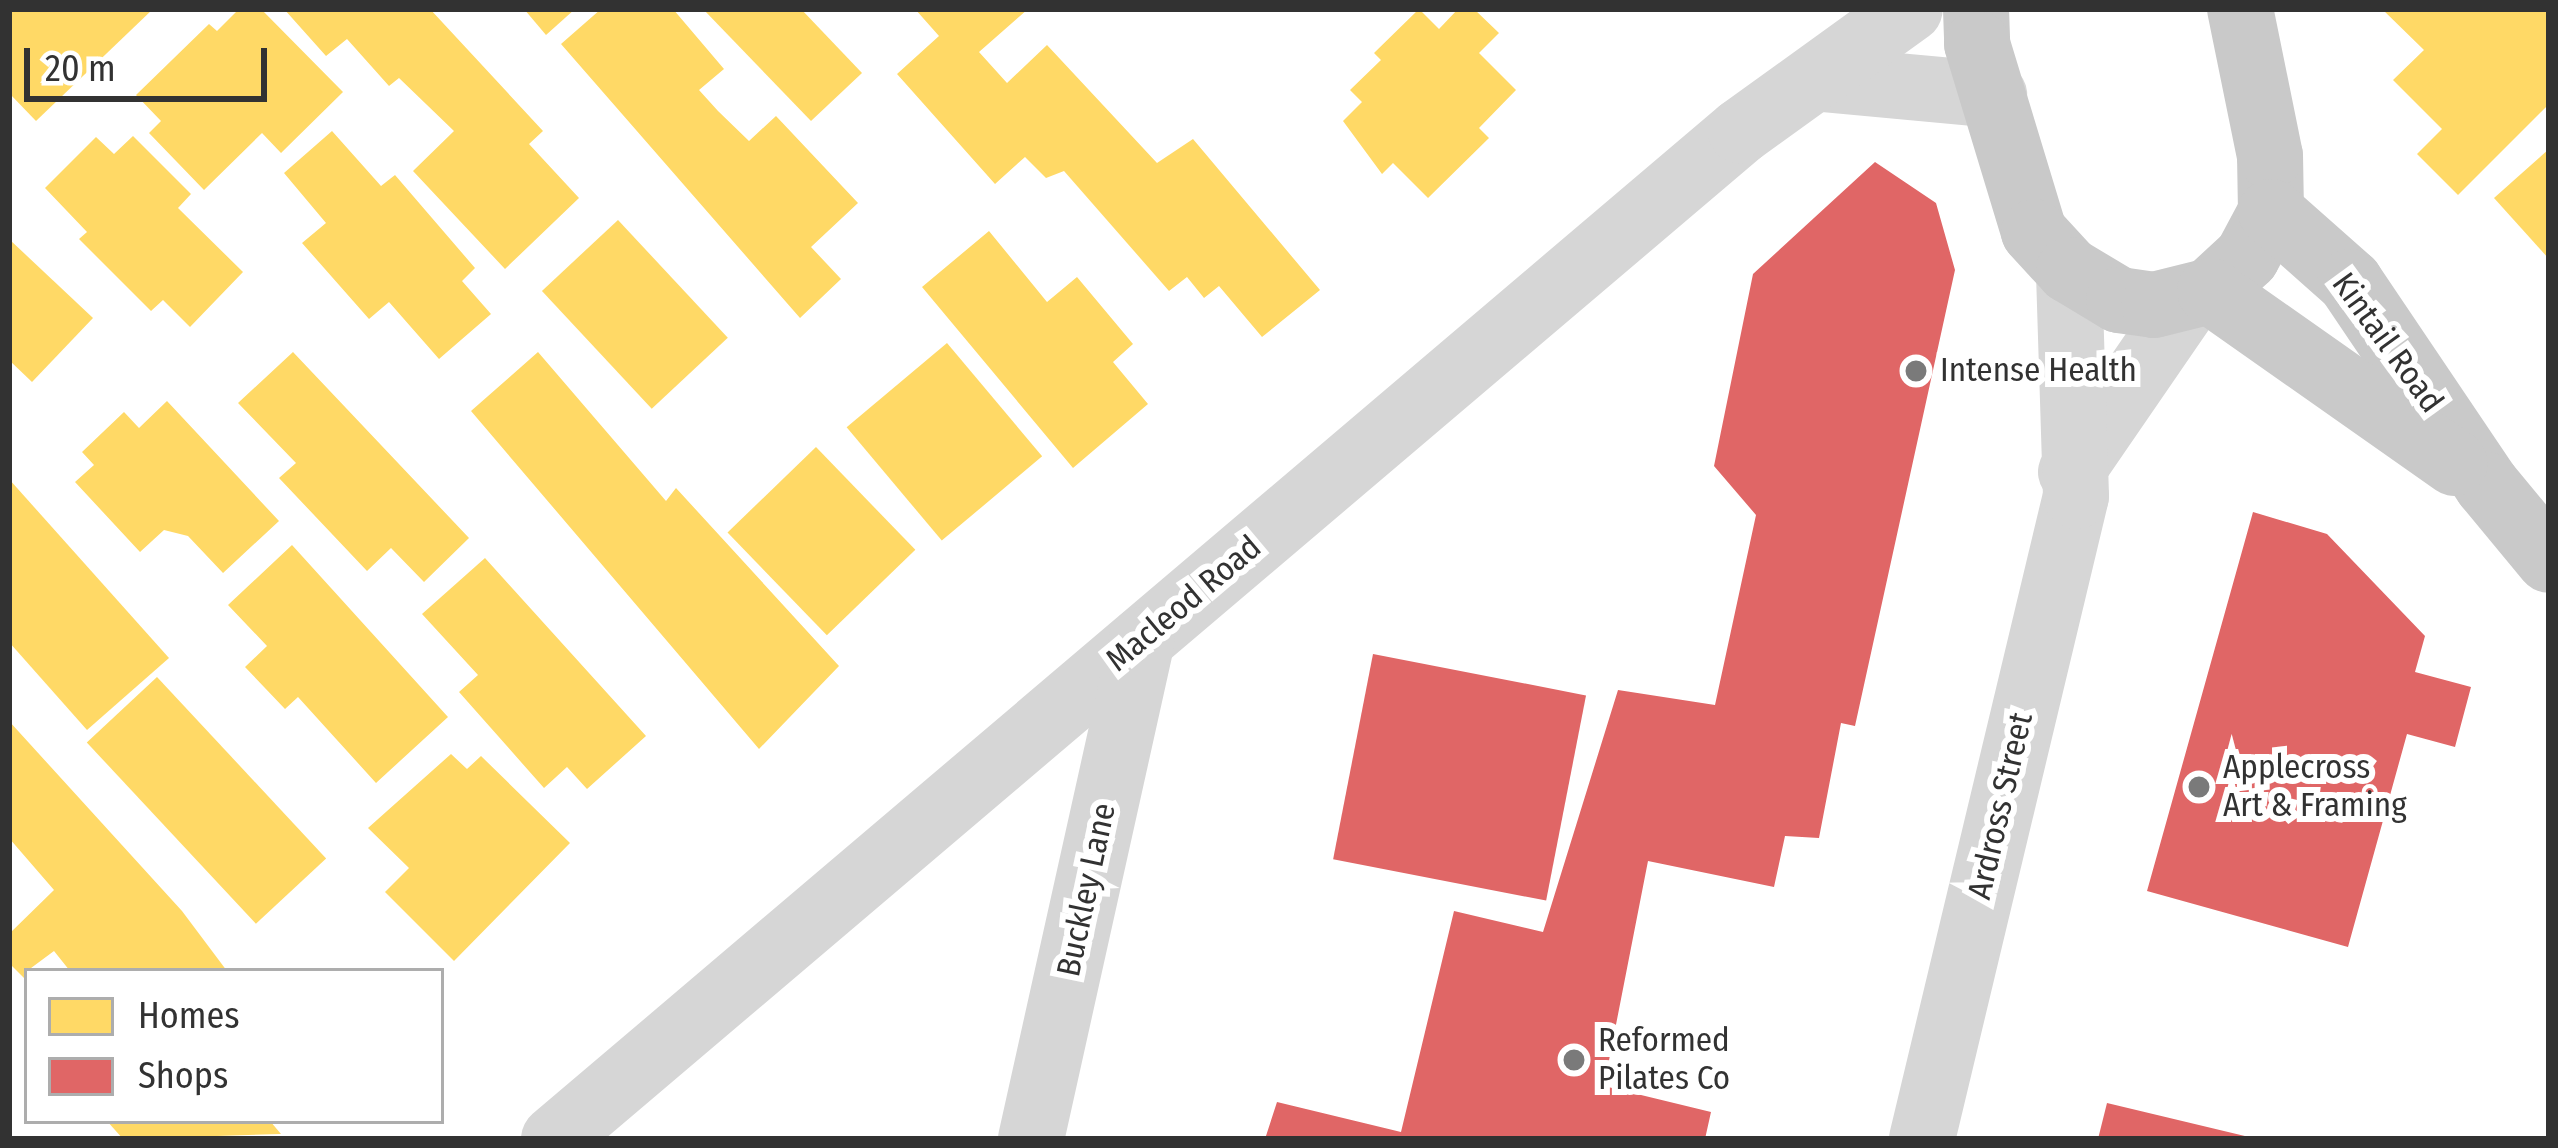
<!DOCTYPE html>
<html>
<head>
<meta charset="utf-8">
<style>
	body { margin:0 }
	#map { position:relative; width:2558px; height:1148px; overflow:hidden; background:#fff; font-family:"Fira Sans Condensed",sans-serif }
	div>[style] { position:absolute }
	.homes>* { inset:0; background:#ffd966; transform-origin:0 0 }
	.shops>* { inset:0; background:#e06666; transform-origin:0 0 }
	.minor>* { height:66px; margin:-33px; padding:0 33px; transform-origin:33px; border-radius:33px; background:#d6d6d6 }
	.major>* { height:66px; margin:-33px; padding:0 33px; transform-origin:33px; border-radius:33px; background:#c9c9c9 }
	.dots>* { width:33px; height:33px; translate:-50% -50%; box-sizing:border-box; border:6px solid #fff; border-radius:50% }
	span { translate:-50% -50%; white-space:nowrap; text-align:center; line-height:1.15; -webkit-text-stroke:12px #fff; paint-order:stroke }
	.street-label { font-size:33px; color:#323232 }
	.poi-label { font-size:33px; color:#323232 }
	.left { translate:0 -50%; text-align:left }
	.frame { position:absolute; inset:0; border:12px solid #323232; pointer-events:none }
	.legend { position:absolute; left:24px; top:968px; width:420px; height:156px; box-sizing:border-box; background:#fff; border:3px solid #adadad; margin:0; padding:15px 21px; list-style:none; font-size:36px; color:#323232 }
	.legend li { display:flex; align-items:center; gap:24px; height:60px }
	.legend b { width:60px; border:3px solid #adadad }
	.scale { position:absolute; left:24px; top:48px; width:243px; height:54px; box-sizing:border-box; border:6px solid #323232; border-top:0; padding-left:15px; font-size:36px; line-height:42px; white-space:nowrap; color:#323232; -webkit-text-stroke:9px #fff; paint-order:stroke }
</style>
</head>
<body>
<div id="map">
	<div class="homes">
		<i style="clip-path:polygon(9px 9px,153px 9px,36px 121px,9px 93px)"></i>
		<i style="clip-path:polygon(239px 9px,261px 9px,343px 92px,281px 153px,262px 133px,204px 190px,149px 133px,161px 121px,136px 95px,209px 24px,217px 31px)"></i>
		<i style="clip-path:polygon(284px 9px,430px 9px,543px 131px,529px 144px,579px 198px,505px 269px,413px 171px,454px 131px,399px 78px,389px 86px,347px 39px,326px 56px)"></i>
		<i style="clip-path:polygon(524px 9px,575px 9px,546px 35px)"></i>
		<i style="clip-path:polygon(601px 9px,673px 9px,724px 69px,699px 90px,718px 111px,749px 141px,776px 116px,858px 203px,811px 247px,841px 279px,800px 318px,561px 44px)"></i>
		<i style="clip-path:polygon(703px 9px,801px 9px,862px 73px,811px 121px)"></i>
		<i style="clip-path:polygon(915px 9px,1028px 9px,979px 52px,1007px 83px,1047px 45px,1157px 163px,1193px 139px,1320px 290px,1262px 337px,1219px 286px,1204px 298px,1187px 277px,1169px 291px,1064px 171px,1046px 178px,1025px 157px,995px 184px,897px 74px,939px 36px)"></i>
		<i style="clip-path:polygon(1419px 9px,1439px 29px,1458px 9px,1474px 9px,1499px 33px,1479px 53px,1516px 90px,1479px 128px,1489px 138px,1428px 198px,1393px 163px,1382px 174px,1343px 121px,1362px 102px,1350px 90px,1381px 60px,1374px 53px)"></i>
		<i style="clip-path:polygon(2382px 9px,2549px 9px,2549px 104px,2458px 195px,2417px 154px,2442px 129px,2393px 80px,2424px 50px)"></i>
		<i style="clip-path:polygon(332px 131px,381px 186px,395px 175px,475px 268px,462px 281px,491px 314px,439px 359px,389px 302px,369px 319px,302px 243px,326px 223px,284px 173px)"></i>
		<i style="clip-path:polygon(133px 136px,191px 194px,178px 208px,243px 272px,190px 327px,163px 300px,151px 311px,79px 239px,87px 232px,45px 188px,96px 137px,114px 154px)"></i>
		<i style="clip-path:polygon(2549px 149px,2549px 259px,2494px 198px)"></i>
		<i style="left:618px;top:220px;width:161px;height:104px;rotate:47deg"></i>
		<i style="clip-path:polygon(989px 231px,1047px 302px,1077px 277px,1133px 344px,1113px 362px,1148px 404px,1073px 468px,922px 287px)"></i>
		<i style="clip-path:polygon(9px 239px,93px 318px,32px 382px,9px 360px)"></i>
		<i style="left:947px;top:343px;width:148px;height:131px;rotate:50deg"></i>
		<i style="clip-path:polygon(293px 352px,469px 538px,424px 582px,391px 548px,367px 571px,279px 478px,296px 463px,238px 403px)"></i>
		<i style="clip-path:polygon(538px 352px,666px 501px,676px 488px,839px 666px,759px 749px,471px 411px)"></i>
		<i style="clip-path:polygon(167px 401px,279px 521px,223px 573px,188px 536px,164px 530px,140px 552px,75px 482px,94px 465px,82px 452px,124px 412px,139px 428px)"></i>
		<i style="left:816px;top:447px;width:143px;height:123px;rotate:46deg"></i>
		<i style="clip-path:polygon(9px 479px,169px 658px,87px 730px,9px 642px)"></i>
		<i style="clip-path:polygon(292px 545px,448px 717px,376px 783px,298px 697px,285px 709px,245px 667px,267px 646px,228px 605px)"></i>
		<i style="clip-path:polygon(485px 558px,646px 736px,587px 789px,567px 767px,544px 788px,459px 692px,478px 675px,422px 614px)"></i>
		<i style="left:157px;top:677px;width:248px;height:96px;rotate:47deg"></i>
		<i style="clip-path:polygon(9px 721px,182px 911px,227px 971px,70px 971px,54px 951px,27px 971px,27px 981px,9px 963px,9px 934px,54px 890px,9px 838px)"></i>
		<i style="clip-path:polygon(451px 754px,467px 769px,481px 756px,570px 843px,454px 961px,385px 892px,409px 868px,368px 828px)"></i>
		<i style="clip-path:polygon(107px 1121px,270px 1121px,281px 1134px,123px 1139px)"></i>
	</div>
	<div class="shops">
		<i style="clip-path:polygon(1875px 162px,1936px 203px,1955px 270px,1855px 726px,1841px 723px,1819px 838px,1785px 836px,1774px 887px,1648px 861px,1604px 1086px,1711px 1112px,1705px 1139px,1265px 1139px,1277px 1102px,1401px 1132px,1454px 911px,1543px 932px,1618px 690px,1715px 705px,1756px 515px,1714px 466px,1753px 274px)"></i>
		<i style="clip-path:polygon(2253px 512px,2327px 534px,2425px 636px,2415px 672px,2471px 687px,2455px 747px,2407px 734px,2348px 947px,2147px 891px)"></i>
		<i style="left:1373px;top:654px;width:217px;height:209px;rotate:11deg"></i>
		<i style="clip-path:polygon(2107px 1103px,2249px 1137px,2249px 1139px,2098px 1139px)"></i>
	</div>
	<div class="minor">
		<i style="left:1822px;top:79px;width:173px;rotate:5.3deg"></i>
		<i style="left:2071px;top:472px;width:205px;rotate:-55.5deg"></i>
		<i style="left:554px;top:1139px;width:1557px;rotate:-40.34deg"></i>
		<i style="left:1741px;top:131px;width:208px;rotate:-35.8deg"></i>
		<i style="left:1031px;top:1139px;width:511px;rotate:-77.46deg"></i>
		<i style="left:1922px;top:1139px;width:661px;rotate:-76.53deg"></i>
		<i style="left:2076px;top:496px;width:226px;rotate:-91.8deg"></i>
	</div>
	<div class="major">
		<i style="left:1976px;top:9px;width:35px;rotate:88deg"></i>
		<i style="left:1977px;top:44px;width:196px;rotate:73.1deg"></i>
		<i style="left:2034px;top:232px;width:52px;rotate:47.4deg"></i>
		<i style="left:2069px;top:270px;width:58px;rotate:31deg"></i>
		<i style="left:2119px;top:300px;width:35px;rotate:8deg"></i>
		<i style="left:2154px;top:305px;width:58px;rotate:-14deg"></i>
		<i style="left:2210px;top:291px;width:50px;rotate:-42.6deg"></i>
		<i style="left:2247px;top:257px;width:51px;rotate:-61.9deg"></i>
		<i style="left:2271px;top:212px;width:56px;rotate:-91deg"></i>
		<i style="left:2270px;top:156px;width:150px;rotate:-101.5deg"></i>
		<i style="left:2271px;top:212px;width:106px;rotate:41.5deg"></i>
		<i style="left:2350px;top:282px;width:245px;rotate:56deg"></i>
		<i style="left:2487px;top:485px;width:97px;rotate:50.4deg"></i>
		<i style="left:2210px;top:291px;width:299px;rotate:35.1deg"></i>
	</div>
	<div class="dots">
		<i style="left:1916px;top:371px;background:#7a7a7a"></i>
		<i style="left:2199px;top:787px;background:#7a7a7a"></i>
		<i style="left:1574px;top:1060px;background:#7a7a7a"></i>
	</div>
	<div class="street-label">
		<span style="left:2387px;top:343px;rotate:54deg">Kintail Road</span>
		<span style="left:1184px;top:604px;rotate:-40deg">Macleod Road</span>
		<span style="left:2001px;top:806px;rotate:-77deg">Ardross Street</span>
		<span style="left:1087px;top:890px;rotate:-78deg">Buckley Lane</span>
	</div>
	<div class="poi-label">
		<span class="left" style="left:1940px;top:371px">Intense Health</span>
		<span class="left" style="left:2223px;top:787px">Applecross<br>Art &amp; Framing</span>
		<span class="left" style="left:1598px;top:1060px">Reformed<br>Pilates Co</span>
	</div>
	<div class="frame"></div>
	<ul class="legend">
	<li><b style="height:33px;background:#ffd966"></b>Homes</li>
	<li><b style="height:33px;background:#e06666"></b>Shops</li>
	</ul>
	<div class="scale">20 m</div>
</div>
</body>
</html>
